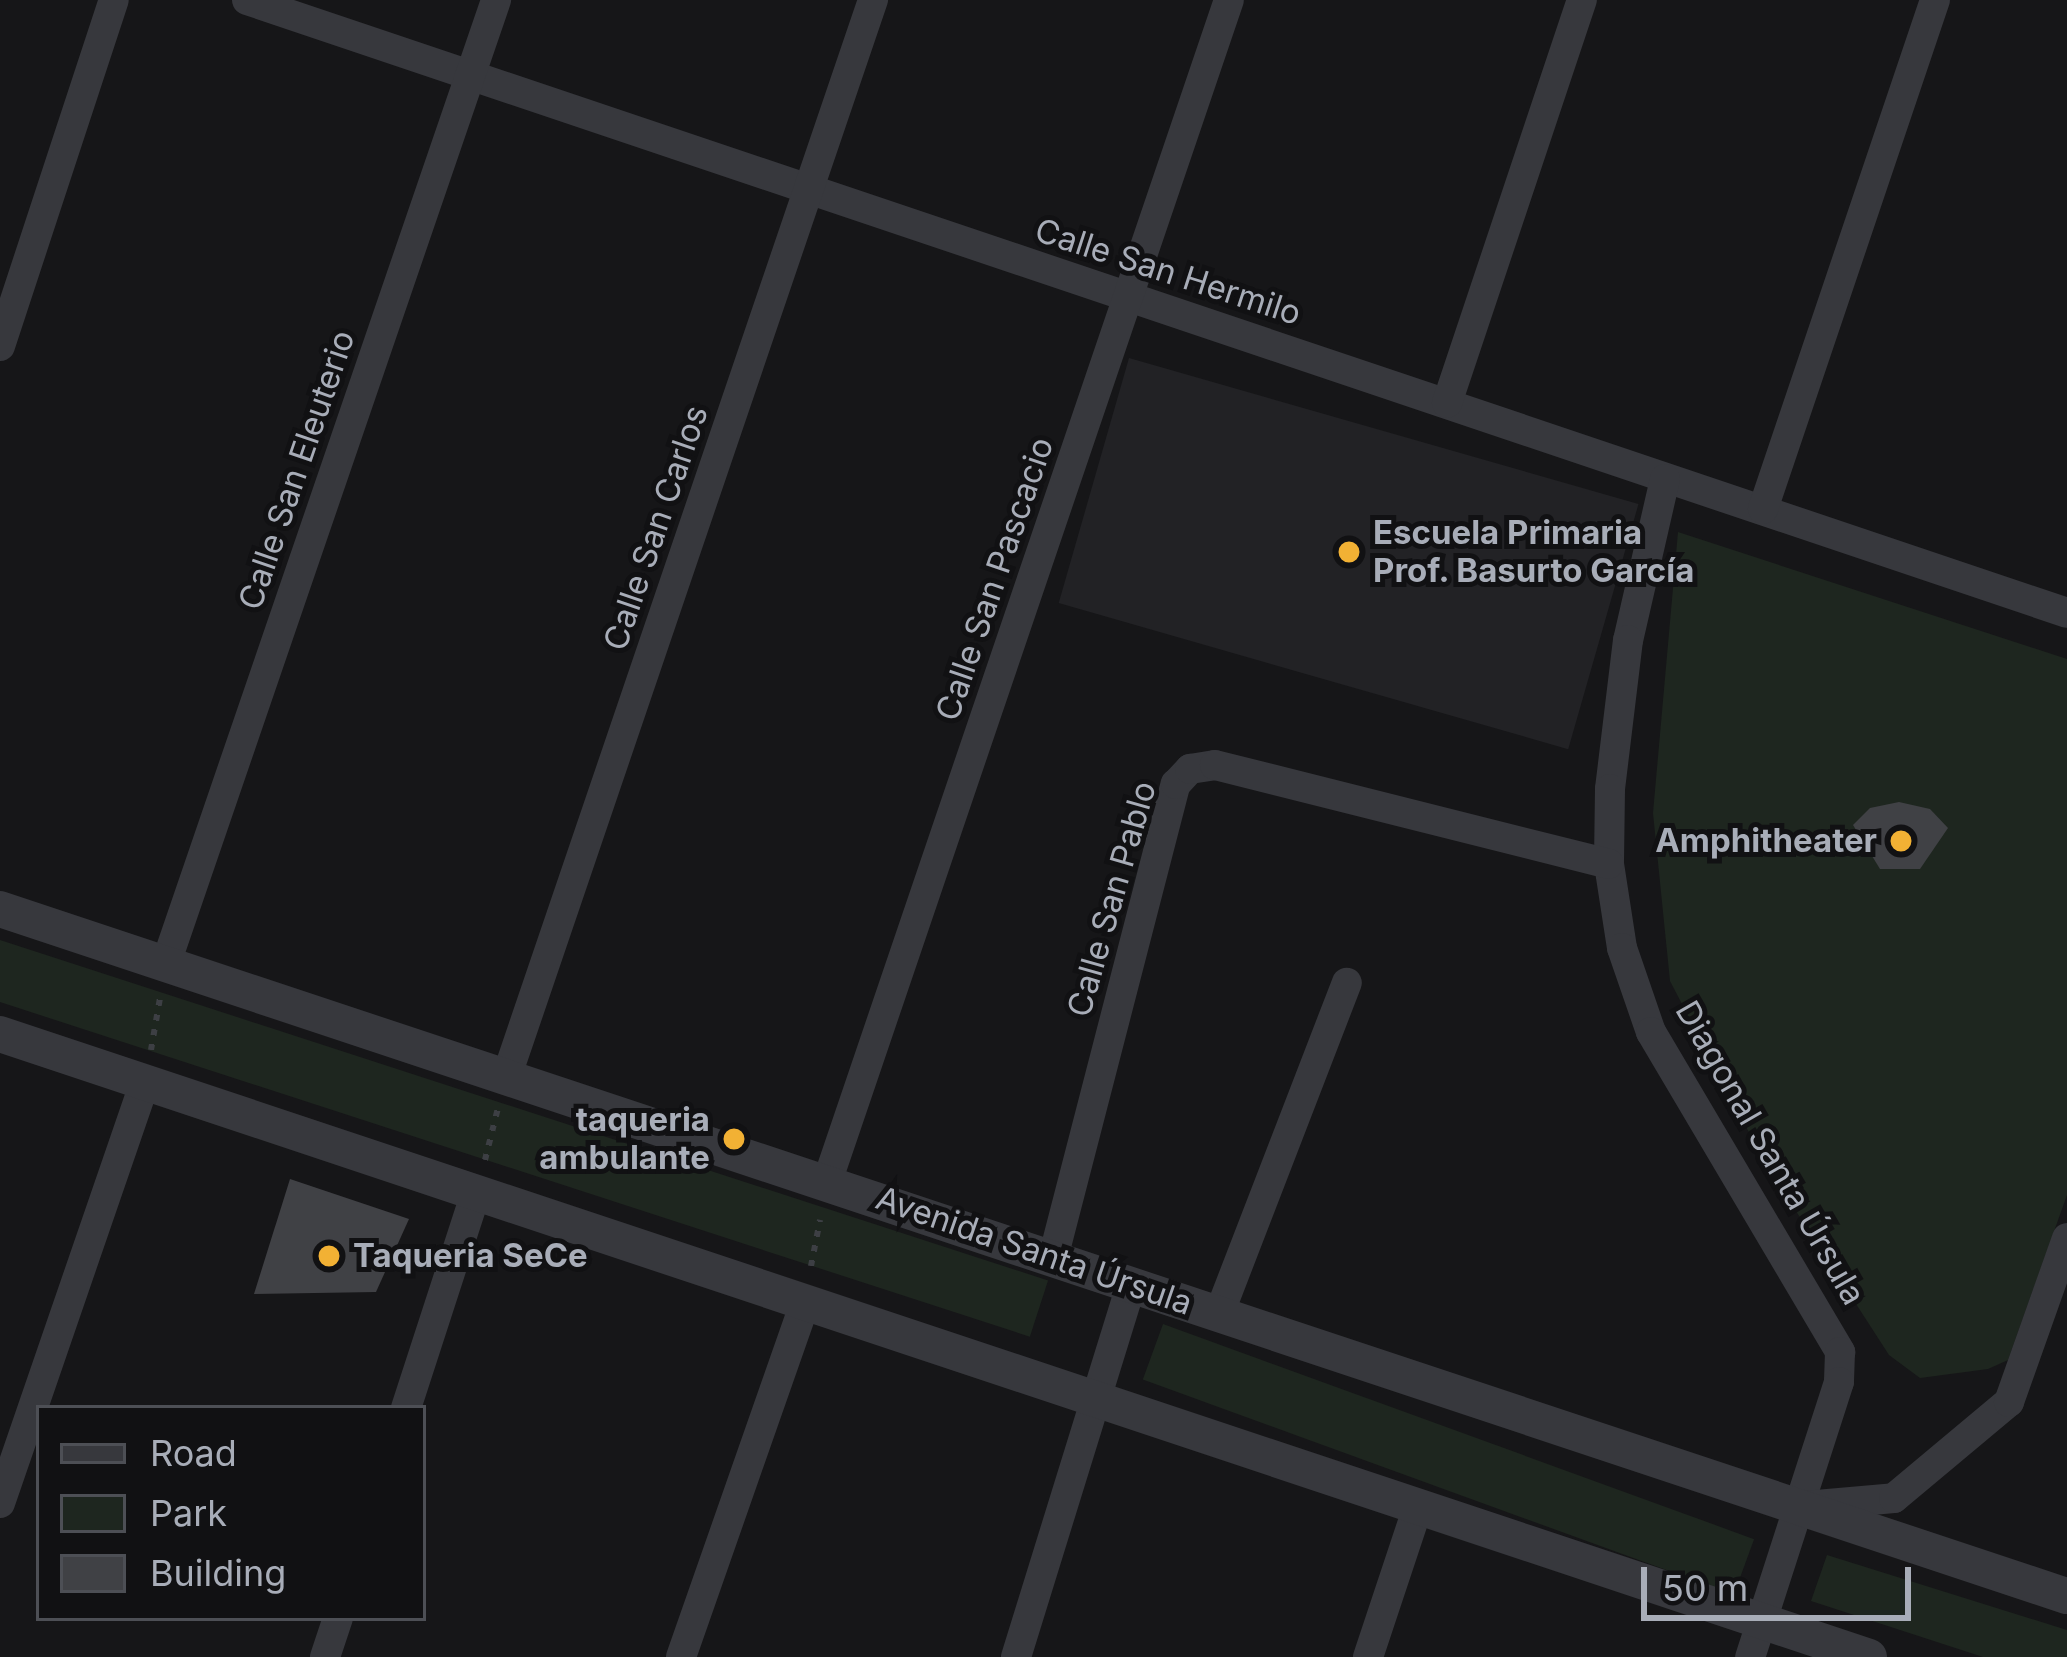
<!DOCTYPE html>
<html>
<head>
<meta charset="utf-8">
<style>
	body { margin:0 }
	#map { position:relative; width:2067px; height:1657px; overflow:hidden; background:#161618; font-family:Inter,sans-serif }
	div>[style] { position:absolute }
	.built>* { inset:0; background:#222225; transform-origin:0 0 }
	.green>* { inset:0; background:#1e261f; transform-origin:0 0 }
	.building>* { inset:0; background:#404145 }
	.path>* { height:6px; margin-top:-3px; transform-origin:0; background:repeating-linear-gradient(90deg,#3d3f44 0 6px,transparent 0 15px) }
	.minor>* { height:30px; margin:-15px; padding:0 15px; transform-origin:15px; border-radius:15px; background:#37383d }
	.tertiary>* { height:36px; margin:-18px; padding:0 18px; transform-origin:18px; border-radius:18px; background:#37383d }
	.dots>* { width:33px; height:33px; translate:-50% -50%; box-sizing:border-box; border:6px solid #111113; border-radius:50% }
	span { translate:-50% -50%; white-space:nowrap; text-align:center; line-height:1.15; -webkit-text-stroke:10px #111113; paint-order:stroke }
	.street-label { font-size:33px; color:#a8adb8 }
	.poi-label { font-size:33px; color:#a8adb8; font-weight:700 }
	.left { translate:0 -50%; text-align:left }
	.right { translate:-100% -50%; text-align:right }
	.legend { position:absolute; left:36px; top:1405px; width:390px; height:216px; box-sizing:border-box; background:#111113; border:3px solid #4d4f55; margin:0; padding:15px 21px; list-style:none; font-size:36px; color:#a8adb8 }
	.legend li { display:flex; align-items:center; gap:24px; height:60px }
	.legend b { width:60px; border:3px solid #4d4f55 }
	.scale { position:absolute; left:1641px; top:1567px; width:270px; height:54px; box-sizing:border-box; border:6px solid #a8adb8; border-top:0; padding-left:15px; font-size:36px; line-height:42px; white-space:nowrap; color:#a8adb8; -webkit-text-stroke:9px #111113; paint-order:stroke }
</style>
</head>
<body>
<div id="map">
	<div class="built">
		<i style="left:1129px;top:358px;width:530px;height:255px;rotate:16deg"></i>
	</div>
	<div class="green">
		<i style="clip-path:polygon(1678px 532px,2067px 659px,2067px 1195px,2008px 1360px,1988px 1369px,1920px 1378px,1889px 1355px,1765px 1163px,1670px 981px,1653px 813px)"></i>
		<i style="left:0;top:940px;width:1102px;height:59px;rotate:18deg"></i>
		<i style="left:1163px;top:1324px;width:629px;height:59px;rotate:20deg"></i>
		<i style="clip-path:polygon(1827px 1555px,2067px 1630px,2067px 1657px,1983px 1657px,1811px 1601px)"></i>
	</div>
	<div class="building">
		<i style="clip-path:polygon(1899px 802px,1930px 809px,1948px 828px,1920px 869px,1880px 869px,1853px 825px,1870px 808px)"></i>
		<i style="clip-path:polygon(290px 1179px,409px 1219px,376px 1292px,254px 1294px)"></i>
	</div>
	<div class="path">
		<i style="left:151px;top:1050px;width:53px;rotate:-80.2deg"></i>
		<i style="left:485px;top:1160px;width:54px;rotate:-76deg"></i>
		<i style="left:811px;top:1266px;width:47px;rotate:-78.9deg"></i>
	</div>
	<div class="minor">
		<i style="left:247px;top:0;width:1920px;rotate:18.61deg"></i>
		<i style="left:0;top:346px;width:364px;rotate:-71.8deg"></i>
		<i style="left:1447px;top:403px;width:425px;rotate:-71.5deg"></i>
		<i style="left:1665px;top:479px;width:165px;rotate:102.9deg"></i>
		<i style="left:1628px;top:640px;width:150px;rotate:96.9deg"></i>
		<i style="left:1610px;top:789px;width:75px;rotate:90.8deg"></i>
		<i style="left:1609px;top:864px;width:85px;rotate:81.2deg"></i>
		<i style="left:1622px;top:948px;width:89px;rotate:71deg"></i>
		<i style="left:1651px;top:1032px;width:372px;rotate:59.4deg"></i>
		<i style="left:1840px;top:1352px;width:30px;rotate:92deg"></i>
		<i style="left:1839px;top:1382px;width:289px;rotate:107.9deg"></i>
		<i style="left:1763px;top:509px;width:537px;rotate:-71.33deg"></i>
		<i style="left:166px;top:963px;width:1018px;rotate:-71.08deg"></i>
		<i style="left:506px;top:1078px;width:1139px;rotate:-71.2deg"></i>
		<i style="left:827px;top:1182px;width:1248px;rotate:-71.22deg"></i>
		<i style="left:1053px;top:1258px;width:490px;rotate:-75.5deg"></i>
		<i style="left:1176px;top:784px;width:21px;rotate:-47deg"></i>
		<i style="left:1190px;top:769px;width:25px;rotate:-9deg"></i>
		<i style="left:1215px;top:765px;width:406px;rotate:14.1deg"></i>
		<i style="left:1219px;top:1314px;width:355px;rotate:-68.9deg"></i>
		<i style="left:406px;top:1408px;width:227px;rotate:-72deg"></i>
		<i style="left:0;top:1503px;width:444px;rotate:-71deg"></i>
		<i style="left:1805px;top:1506px;width:89px;rotate:-5.1deg"></i>
		<i style="left:1894px;top:1498px;width:150px;rotate:-39.9deg"></i>
		<i style="left:2009px;top:1402px;width:174px;rotate:-70.5deg"></i>
		<i style="left:325px;top:1657px;width:41px;rotate:-71.6deg"></i>
		<i style="left:681px;top:1657px;width:373px;rotate:-70.7deg"></i>
		<i style="left:1016px;top:1657px;width:388px;rotate:-72.8deg"></i>
		<i style="left:1368px;top:1657px;width:152px;rotate:-71.6deg"></i>
	</div>
	<div class="tertiary">
		<i style="left:0;top:909px;width:2178px;rotate:18.39deg"></i>
		<i style="left:0;top:1034px;width:1970px;rotate:18.43deg"></i>
	</div>
	<div class="dots">
		<i style="left:1349px;top:552px;background:#f2b134"></i>
		<i style="left:1901px;top:841px;background:#f2b134"></i>
		<i style="left:734px;top:1139px;background:#f2b134"></i>
		<i style="left:329px;top:1256px;background:#f2b134"></i>
	</div>
	<div class="street-label">
		<span style="left:1168px;top:272px;rotate:18deg">Calle San Hermilo</span>
		<span style="left:297px;top:470px;rotate:-71deg">Calle San Eleuterio</span>
		<span style="left:656px;top:528px;rotate:-71deg">Calle San Carlos</span>
		<span style="left:995px;top:579px;rotate:-71deg">Calle San Pascacio</span>
		<span style="left:1112px;top:899px;rotate:-74deg">Calle San Pablo</span>
		<span style="left:1770px;top:1153px;rotate:60deg">Diagonal Santa Úrsula</span>
		<span style="left:1034px;top:1251px;rotate:19deg">Avenida Santa Úrsula</span>
	</div>
	<div class="poi-label">
		<span class="left" style="left:1373px;top:552px">Escuela Primaria<br>Prof. Basurto García</span>
		<span class="right" style="left:1877px;top:841px">Amphitheater</span>
		<span class="right" style="left:710px;top:1139px">taqueria<br>ambulante</span>
		<span class="left" style="left:353px;top:1256px">Taqueria SeCe</span>
	</div>
	<ul class="legend">
	<li><b style="height:15px;background:#37383d"></b>Road</li>
	<li><b style="height:33px;background:#1e261f"></b>Park</li>
	<li><b style="height:33px;background:#404145"></b>Building</li>
	</ul>
	<div class="scale">50 m</div>
</div>
</body>
</html>
